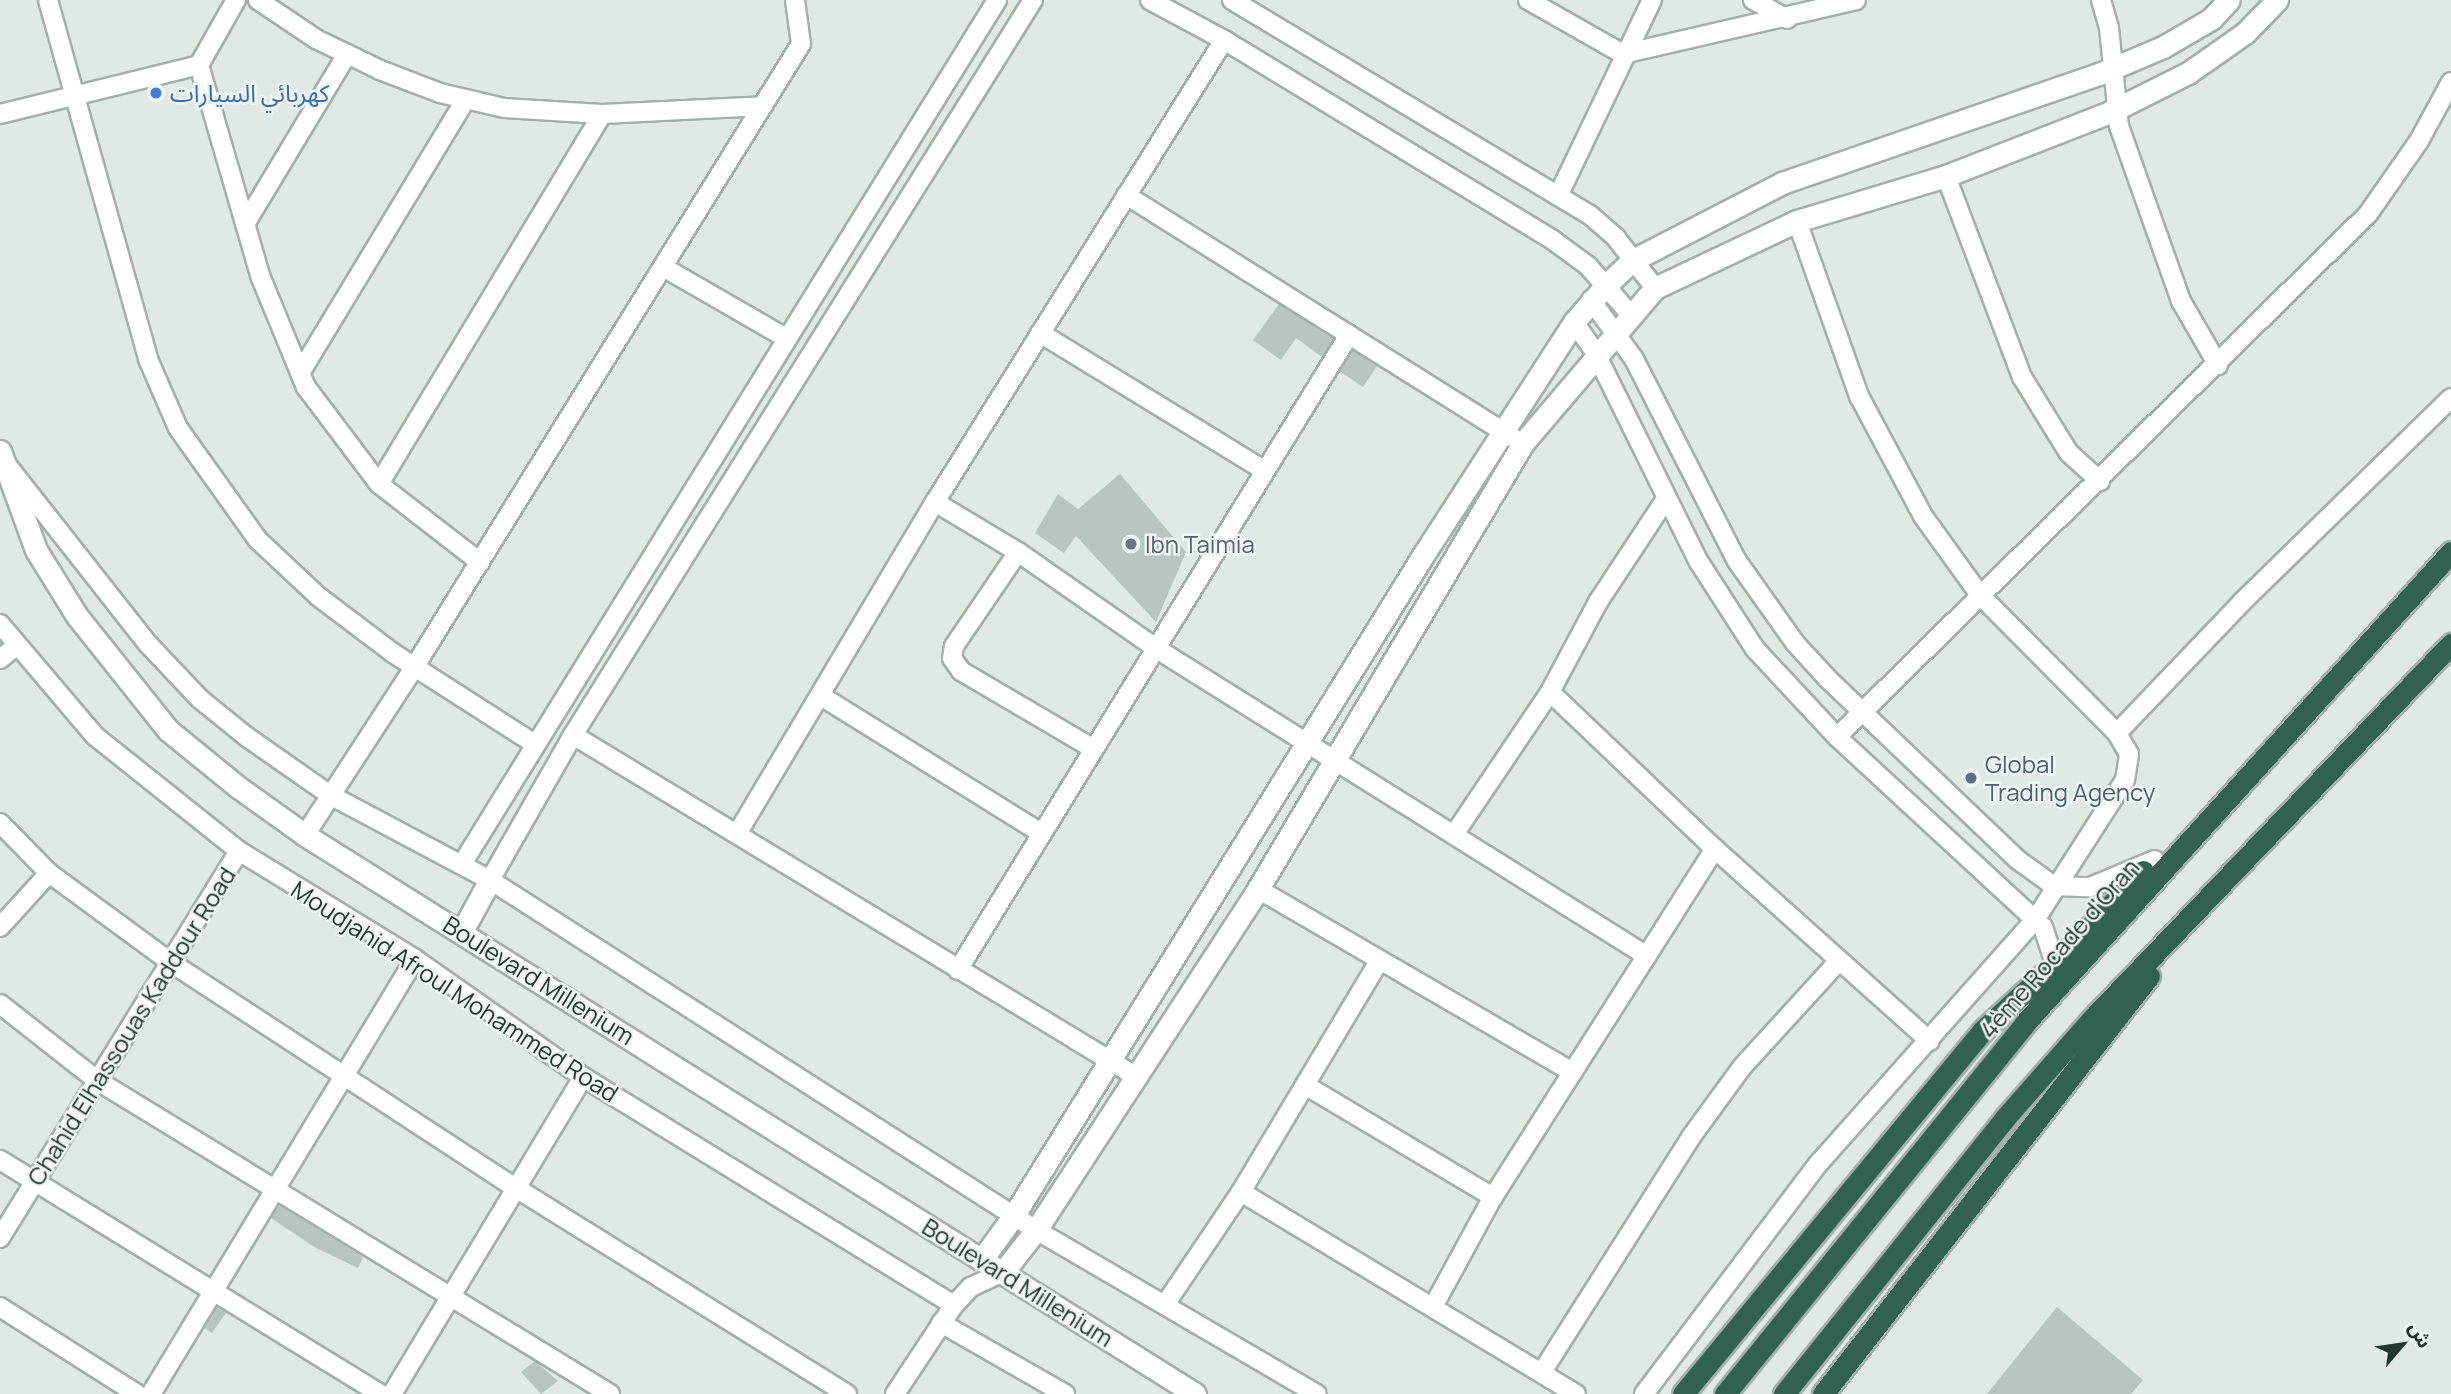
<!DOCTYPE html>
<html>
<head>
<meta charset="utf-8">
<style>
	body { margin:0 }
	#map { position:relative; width:2451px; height:1394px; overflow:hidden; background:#e0e9e3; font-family:Manrope,"Noto Sans Arabic",sans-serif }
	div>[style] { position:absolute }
	.building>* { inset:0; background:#b8c6bf; transform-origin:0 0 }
	.roads { filter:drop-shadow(2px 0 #a3b0a9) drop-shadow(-2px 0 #a3b0a9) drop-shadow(0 2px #a3b0a9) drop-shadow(0 -2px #a3b0a9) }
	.minor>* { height:18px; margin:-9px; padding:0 9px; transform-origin:9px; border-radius:9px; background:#fff }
	.secondary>* { height:21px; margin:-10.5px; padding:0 10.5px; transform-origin:10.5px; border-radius:10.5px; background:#fff }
	.motorway>* { height:21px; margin:-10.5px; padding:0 10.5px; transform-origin:10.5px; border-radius:10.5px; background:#31614f }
	.dots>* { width:19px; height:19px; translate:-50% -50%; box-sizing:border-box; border:4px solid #eff6f2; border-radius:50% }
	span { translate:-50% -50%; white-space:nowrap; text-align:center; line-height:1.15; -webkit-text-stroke:5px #eff6f2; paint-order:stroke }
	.shop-label { font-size:24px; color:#366cbe }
	.left { translate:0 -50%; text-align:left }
	.worship-label { font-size:24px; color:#5b616d }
	.service-label { font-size:24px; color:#4e5e75 }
	.street-label { font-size:24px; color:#22372e }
	.north { position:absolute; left:2367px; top:1310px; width:70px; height:70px; -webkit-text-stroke:5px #eff6f2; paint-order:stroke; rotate:61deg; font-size:19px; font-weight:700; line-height:28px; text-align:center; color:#22372e }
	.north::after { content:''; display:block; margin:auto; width:24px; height:32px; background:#22372e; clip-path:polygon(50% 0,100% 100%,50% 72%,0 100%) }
</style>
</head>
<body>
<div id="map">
	<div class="building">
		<i style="clip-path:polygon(1279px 304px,1334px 338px,1322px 357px,1296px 338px,1281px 360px,1253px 340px)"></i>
		<i style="left:1353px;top:350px;width:29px;height:25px;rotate:34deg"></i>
		<i style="clip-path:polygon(1120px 474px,1186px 552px,1156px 622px,1076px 536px,1064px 553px,1035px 533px,1058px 494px,1078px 509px)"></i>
		<i style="clip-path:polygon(279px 1205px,363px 1257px,358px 1268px,316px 1248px,271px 1218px)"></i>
		<i style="clip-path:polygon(217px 1307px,226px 1313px,212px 1333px,205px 1328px)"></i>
		<i style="clip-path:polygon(2057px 1307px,2143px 1380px,2131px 1394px,1987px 1394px)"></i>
		<i style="clip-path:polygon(535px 1361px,558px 1381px,541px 1394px,521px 1372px)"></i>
	</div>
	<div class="roads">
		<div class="minor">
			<i style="left:48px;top:0;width:373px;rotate:74.4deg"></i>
			<i style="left:148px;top:359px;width:75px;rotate:66.5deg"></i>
			<i style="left:178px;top:428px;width:138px;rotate:54.5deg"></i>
			<i style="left:258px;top:540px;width:83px;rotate:43.1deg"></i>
			<i style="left:319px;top:597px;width:93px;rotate:37.1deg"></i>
			<i style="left:393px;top:653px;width:166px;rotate:32.7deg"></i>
			<i style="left:258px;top:0;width:70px;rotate:33.9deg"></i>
			<i style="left:316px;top:39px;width:71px;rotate:25.8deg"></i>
			<i style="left:380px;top:70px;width:64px;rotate:21deg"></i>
			<i style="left:440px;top:93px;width:66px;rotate:13.2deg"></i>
			<i style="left:504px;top:108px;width:98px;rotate:3.5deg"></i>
			<i style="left:602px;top:114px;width:161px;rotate:-2.8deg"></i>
			<i style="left:1150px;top:0;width:84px;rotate:28.4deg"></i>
			<i style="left:1224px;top:40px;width:386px;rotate:31.3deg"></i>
			<i style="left:1554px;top:241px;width:42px;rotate:36.3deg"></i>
			<i style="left:1588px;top:266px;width:64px;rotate:48.8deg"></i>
			<i style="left:1232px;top:0;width:418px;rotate:31deg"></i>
			<i style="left:1590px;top:215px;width:35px;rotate:41deg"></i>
			<i style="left:1616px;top:238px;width:63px;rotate:52deg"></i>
			<i style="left:1528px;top:0;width:109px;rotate:29.6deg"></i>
			<i style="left:1623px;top:54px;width:239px;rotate:-13deg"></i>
			<i style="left:1753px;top:0;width:39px;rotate:29deg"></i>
			<i style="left:2101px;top:0;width:29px;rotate:74deg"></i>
			<i style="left:2109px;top:28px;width:99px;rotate:84.2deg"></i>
			<i style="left:2119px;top:126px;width:186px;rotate:70.5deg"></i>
			<i style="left:2181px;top:301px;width:74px;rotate:60deg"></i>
			<i style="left:199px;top:65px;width:75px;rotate:-60.4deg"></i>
			<i style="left:0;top:114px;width:205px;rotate:-13.8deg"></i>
			<i style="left:199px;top:65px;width:222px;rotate:73.8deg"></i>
			<i style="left:261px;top:278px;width:118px;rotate:67.6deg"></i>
			<i style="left:306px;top:387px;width:121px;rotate:53deg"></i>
			<i style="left:379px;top:484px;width:128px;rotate:37.7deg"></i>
			<i style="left:1946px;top:176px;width:215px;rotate:69.3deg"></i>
			<i style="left:2022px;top:377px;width:89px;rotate:58.3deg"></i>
			<i style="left:2069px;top:453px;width:42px;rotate:42.1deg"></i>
			<i style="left:1126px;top:195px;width:458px;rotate:32.1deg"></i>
			<i style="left:1558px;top:196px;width:217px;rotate:-64.4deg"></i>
			<i style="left:1797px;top:221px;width:186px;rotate:70.5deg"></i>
			<i style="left:1859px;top:396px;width:136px;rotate:61.9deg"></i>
			<i style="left:1923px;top:516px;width:97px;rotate:54.2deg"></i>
			<i style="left:1980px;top:595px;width:194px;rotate:45.2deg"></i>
			<i style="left:245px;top:224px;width:198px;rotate:-59deg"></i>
			<i style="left:663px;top:267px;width:142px;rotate:30deg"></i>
			<i style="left:1591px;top:300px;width:73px;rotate:53.9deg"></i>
			<i style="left:1634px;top:359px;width:227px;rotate:63deg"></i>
			<i style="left:1737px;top:561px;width:100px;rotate:54.7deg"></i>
			<i style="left:1795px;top:643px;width:50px;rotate:47.4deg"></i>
			<i style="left:1829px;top:680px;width:261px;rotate:43.6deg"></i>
			<i style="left:2018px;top:860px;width:44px;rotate:35.8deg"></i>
			<i style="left:2054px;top:886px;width:36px;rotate:2deg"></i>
			<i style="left:2090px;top:887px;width:70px;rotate:-22.6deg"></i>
			<i style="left:1574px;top:322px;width:39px;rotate:55deg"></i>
			<i style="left:1596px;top:354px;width:232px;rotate:63.7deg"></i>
			<i style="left:1699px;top:562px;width:103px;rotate:57.2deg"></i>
			<i style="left:1755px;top:649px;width:120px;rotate:47deg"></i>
			<i style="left:1837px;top:737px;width:280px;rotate:42.7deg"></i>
			<i style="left:2043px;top:927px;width:39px;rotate:72deg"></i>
			<i style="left:1040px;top:333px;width:264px;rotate:31.5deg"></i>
			<i style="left:300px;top:373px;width:320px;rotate:-58.8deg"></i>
			<i style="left:7px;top:465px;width:228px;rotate:51.8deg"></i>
			<i style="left:148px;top:644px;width:76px;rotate:46.6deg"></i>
			<i style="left:200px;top:699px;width:60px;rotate:39deg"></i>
			<i style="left:247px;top:737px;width:101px;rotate:34.9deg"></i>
			<i style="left:330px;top:795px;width:181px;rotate:28deg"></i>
			<i style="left:490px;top:880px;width:649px;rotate:32.66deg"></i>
			<i style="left:1036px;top:1230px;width:325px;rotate:30.3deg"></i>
			<i style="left:379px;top:484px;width:432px;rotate:-58.9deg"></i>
			<i style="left:935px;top:502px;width:97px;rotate:31.1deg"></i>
			<i style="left:1018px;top:552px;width:169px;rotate:34.9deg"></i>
			<i style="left:1157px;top:649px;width:578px;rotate:32.07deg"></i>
			<i style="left:1018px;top:552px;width:114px;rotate:124.2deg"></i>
			<i style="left:954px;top:646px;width:12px;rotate:99deg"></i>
			<i style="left:952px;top:658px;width:16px;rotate:55deg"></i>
			<i style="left:961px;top:671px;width:154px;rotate:30.4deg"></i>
			<i style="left:0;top:624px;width:147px;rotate:49.7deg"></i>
			<i style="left:95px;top:736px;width:184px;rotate:38.6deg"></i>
			<i style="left:239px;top:851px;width:206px;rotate:31.5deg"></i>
			<i style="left:415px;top:959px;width:205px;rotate:35.1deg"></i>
			<i style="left:583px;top:1077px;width:435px;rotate:31.6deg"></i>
			<i style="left:0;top:659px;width:21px;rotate:-39deg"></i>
			<i style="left:1550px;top:692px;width:228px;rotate:43.6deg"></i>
			<i style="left:1715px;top:849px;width:288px;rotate:41.8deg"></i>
			<i style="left:821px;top:696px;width:259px;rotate:31.9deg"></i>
			<i style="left:573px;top:735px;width:660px;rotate:31.23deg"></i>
			<i style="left:1837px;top:737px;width:745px;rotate:-44.57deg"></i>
			<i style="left:2368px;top:214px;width:89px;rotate:-55.1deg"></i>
			<i style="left:2419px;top:141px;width:67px;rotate:-61.5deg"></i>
			<i style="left:0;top:823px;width:70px;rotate:45.6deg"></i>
			<i style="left:49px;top:873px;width:150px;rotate:36.3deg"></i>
			<i style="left:170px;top:962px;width:413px;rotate:33.2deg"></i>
			<i style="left:516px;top:1188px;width:390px;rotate:31.9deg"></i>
			<i style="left:1455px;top:833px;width:170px;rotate:-56deg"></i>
			<i style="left:1550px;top:692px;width:102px;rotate:-61.9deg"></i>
			<i style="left:1598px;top:602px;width:123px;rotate:-56.6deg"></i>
			<i style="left:737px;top:834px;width:387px;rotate:-59.2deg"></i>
			<i style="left:935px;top:502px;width:545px;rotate:-57.97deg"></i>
			<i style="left:305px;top:835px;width:202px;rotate:-56.9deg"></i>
			<i style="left:415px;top:666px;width:732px;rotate:-58.18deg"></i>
			<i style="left:801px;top:44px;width:44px;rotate:-97.8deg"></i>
			<i style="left:462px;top:864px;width:1016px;rotate:-58.23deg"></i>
			<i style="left:490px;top:880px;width:167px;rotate:-60.2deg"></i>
			<i style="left:573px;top:735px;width:867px;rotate:-57.96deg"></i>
			<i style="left:1258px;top:889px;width:364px;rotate:30.2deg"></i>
			<i style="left:0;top:927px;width:73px;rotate:-47.8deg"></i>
			<i style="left:958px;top:970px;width:746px;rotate:-58.38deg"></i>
			<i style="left:0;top:1004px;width:125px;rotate:38.2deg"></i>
			<i style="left:98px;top:1081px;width:600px;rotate:31.44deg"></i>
			<i style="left:1305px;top:1085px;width:219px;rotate:30.8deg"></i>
			<i style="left:0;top:1160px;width:446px;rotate:31.6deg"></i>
			<i style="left:1241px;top:1192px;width:391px;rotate:31.1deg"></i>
			<i style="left:0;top:1238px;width:455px;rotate:-58.3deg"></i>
			<i style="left:1166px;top:1303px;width:134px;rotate:-56deg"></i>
			<i style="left:1241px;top:1192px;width:269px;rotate:-59.1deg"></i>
			<i style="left:1434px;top:1305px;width:123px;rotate:-61.4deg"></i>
			<i style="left:1493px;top:1197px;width:413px;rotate:-57.5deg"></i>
			<i style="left:0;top:1307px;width:162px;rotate:32.4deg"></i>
			<i style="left:941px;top:1323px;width:143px;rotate:29.8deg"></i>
			<i style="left:1542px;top:1372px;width:278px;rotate:-57.6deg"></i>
			<i style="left:1691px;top:1137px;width:87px;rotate:-53.9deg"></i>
			<i style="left:1742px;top:1067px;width:142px;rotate:-47.6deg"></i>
			<i style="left:151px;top:1394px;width:509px;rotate:-58.75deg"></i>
			<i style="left:392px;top:1394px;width:370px;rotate:-58.9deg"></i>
			<i style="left:895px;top:1394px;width:107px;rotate:-56.5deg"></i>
			<i style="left:954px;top:1305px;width:25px;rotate:-47deg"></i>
			<i style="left:971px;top:1287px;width:35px;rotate:-25deg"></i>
			<i style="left:1644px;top:1394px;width:290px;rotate:-52.9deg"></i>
			<i style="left:1819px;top:1163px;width:325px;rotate:-48.4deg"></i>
			<i style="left:2035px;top:920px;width:166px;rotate:-57.3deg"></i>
			<i style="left:2125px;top:780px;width:26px;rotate:-81deg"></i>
			<i style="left:2129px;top:754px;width:24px;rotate:-120deg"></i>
			<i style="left:2117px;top:733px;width:181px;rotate:-46.3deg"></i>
			<i style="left:2242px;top:602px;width:292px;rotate:-44.3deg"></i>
		</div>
		<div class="secondary">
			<i style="left:0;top:451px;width:105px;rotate:70deg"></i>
			<i style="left:36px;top:550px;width:78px;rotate:58.2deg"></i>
			<i style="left:77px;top:616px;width:146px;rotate:51.4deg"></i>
			<i style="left:168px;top:730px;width:90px;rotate:39.2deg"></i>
			<i style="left:238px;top:787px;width:82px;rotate:35.6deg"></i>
			<i style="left:305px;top:835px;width:1051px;rotate:32.13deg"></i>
			<i style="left:462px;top:931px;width:58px;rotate:-61.2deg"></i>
			<i style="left:983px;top:1258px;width:53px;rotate:-54.2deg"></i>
			<i style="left:1014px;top:1215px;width:774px;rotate:-58.2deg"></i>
			<i style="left:1422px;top:557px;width:280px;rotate:-57.1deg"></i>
			<i style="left:1574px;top:322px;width:49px;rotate:-49.1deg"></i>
			<i style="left:1606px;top:285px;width:37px;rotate:-43deg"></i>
			<i style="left:1633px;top:260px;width:168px;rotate:-27.3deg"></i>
			<i style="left:1782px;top:183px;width:335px;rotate:-19deg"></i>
			<i style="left:2099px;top:74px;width:69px;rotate:-22.9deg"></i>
			<i style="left:2163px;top:47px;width:56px;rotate:-30.3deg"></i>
			<i style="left:2211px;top:19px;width:26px;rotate:-47deg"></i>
			<i style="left:1003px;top:1272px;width:53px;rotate:-51.8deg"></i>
			<i style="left:1036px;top:1230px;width:407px;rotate:-56.9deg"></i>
			<i style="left:1258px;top:889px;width:519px;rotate:-59.28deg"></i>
			<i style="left:1523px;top:443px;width:204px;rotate:-49.6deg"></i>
			<i style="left:1655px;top:288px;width:157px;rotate:-25.3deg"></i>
			<i style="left:1797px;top:221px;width:156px;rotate:-16.8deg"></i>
			<i style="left:1946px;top:176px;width:174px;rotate:-21.3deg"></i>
			<i style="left:2108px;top:113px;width:89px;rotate:-26.6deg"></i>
			<i style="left:2188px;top:73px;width:70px;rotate:-35.1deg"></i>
			<i style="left:2245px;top:33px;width:46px;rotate:-45.9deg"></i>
		</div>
		<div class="motorway">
			<i style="left:1683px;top:1394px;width:470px;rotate:-50.5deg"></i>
			<i style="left:1982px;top:1031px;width:99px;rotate:-42.5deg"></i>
			<i style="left:2055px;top:964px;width:128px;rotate:-46.6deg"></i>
			<i style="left:1725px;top:1394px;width:477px;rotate:-51deg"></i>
			<i style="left:2025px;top:1023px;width:635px;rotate:-47.87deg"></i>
			<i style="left:1784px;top:1394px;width:354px;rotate:-51.3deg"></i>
			<i style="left:2005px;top:1118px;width:133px;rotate:-48.7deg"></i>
			<i style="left:2093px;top:1018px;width:518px;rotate:-46.25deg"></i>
			<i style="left:1823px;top:1394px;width:530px;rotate:-52.05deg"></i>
		</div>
	</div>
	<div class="dots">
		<i style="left:156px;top:93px;background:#3f7fe0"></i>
		<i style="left:1131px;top:544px;background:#6b7280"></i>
		<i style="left:1971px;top:778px;background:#5c6f8a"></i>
	</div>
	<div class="shop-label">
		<span class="left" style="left:170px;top:93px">كهربائي السيارات</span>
	</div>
	<div class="worship-label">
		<span class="left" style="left:1145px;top:544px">Ibn Taimia</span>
	</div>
	<div class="service-label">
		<span class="left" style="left:1985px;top:778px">Global<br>Trading Agency</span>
	</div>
	<div class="street-label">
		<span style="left:2059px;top:948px;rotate:-49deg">4ème Rocade d'Oran</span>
		<span style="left:539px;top:980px;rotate:32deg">Boulevard Millenium</span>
		<span style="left:455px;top:991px;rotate:33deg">Moudjahid Afroul Mohammed Road</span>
		<span style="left:131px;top:1026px;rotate:-58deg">Chahid Elhassouas Kaddour Road</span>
		<span style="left:1018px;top:1282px;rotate:32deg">Boulevard Millenium</span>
	</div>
	<div class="north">ش</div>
</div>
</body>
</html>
